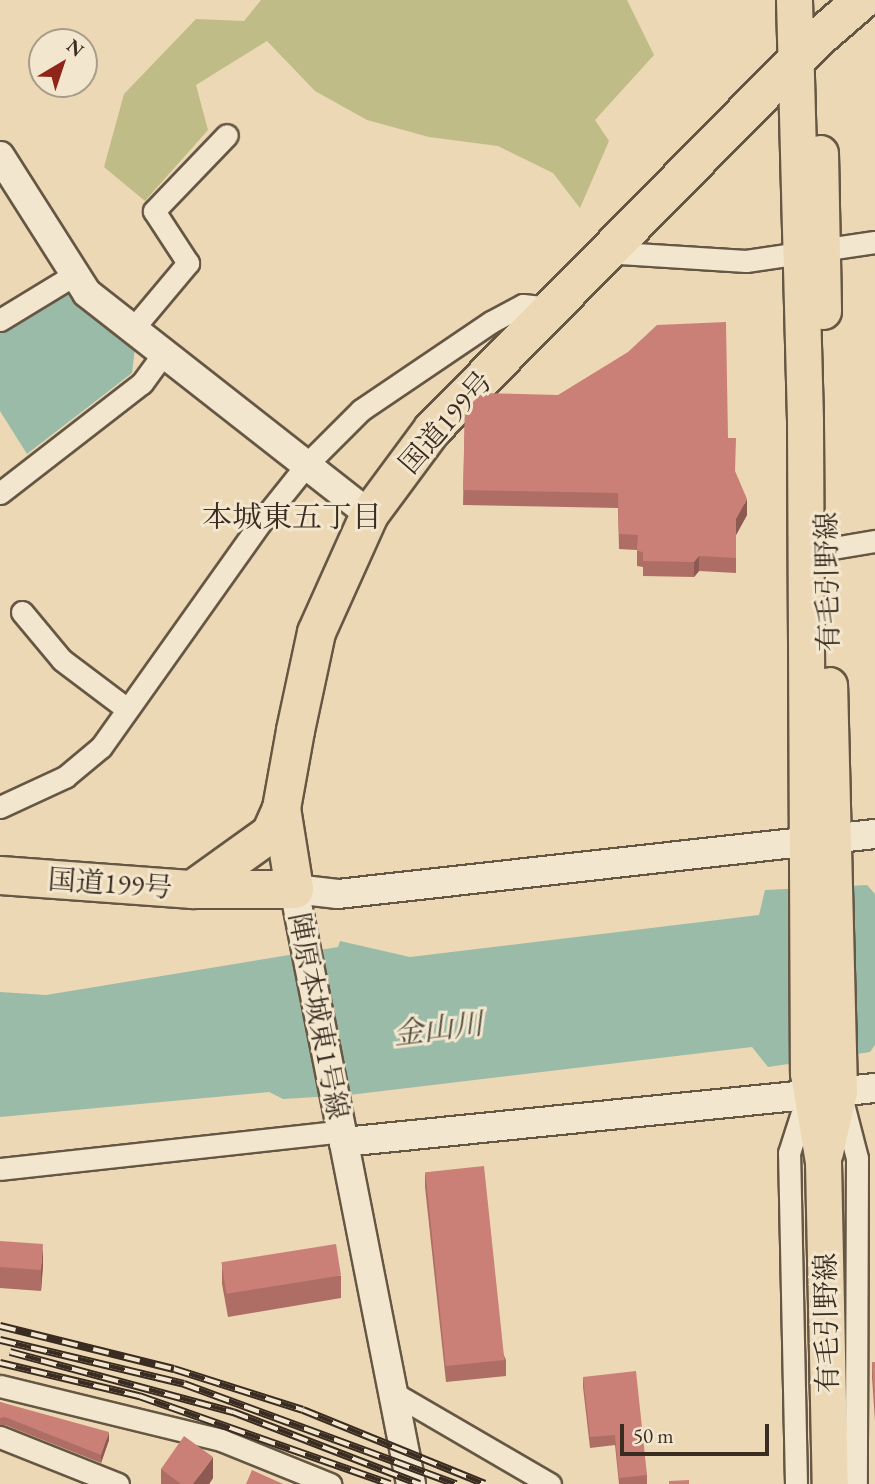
<!DOCTYPE html>
<html>
<head>
<meta charset="utf-8">
<style>
	body { margin:0 }
	#map { position:relative; width:875px; height:1484px; overflow:hidden; background:#ecd8b4; font-family:"EB Garamond","Noto Serif JP",serif }
	div>[style] { position:absolute }
	.green>* { inset:0; background:#bfbc87 }
	.water>* { inset:0; background:#9abba8 }
	.roads { filter:drop-shadow(2px 0 #665745) drop-shadow(-2px 0 #665745) drop-shadow(0 2px #665745) drop-shadow(0 -2px #665745) }
	.minor>* { height:21px; margin:-10.5px; padding:0 10.5px; transform-origin:10.5px; border-radius:10.5px; background:#f3e6ce }
	.tertiary>* { height:28px; margin:-14px; padding:0 14px; transform-origin:14px; border-radius:14px; background:#f3e6ce }
	.primary>* { height:35px; margin:-17.5px; padding:0 17.5px; transform-origin:17.5px; border-radius:17.5px; background:#ecd8b4 }
	.trunk>* { height:37px; margin:-18.5px; padding:0 18.5px; transform-origin:18.5px; border-radius:18.5px; background:#ecd8b4 }
	.rail>* { height:8px; margin-top:-4px; transform-origin:0; background:repeating-linear-gradient(90deg,#f3e6ce 0 16px,#3a2c20 0 32px); box-sizing:border-box; border-block:2px solid #3a2c20 }
	.wall>* { inset:0; background:#ae6e65 }
	.shaded-wall>* { inset:0; background:#8d5a53 }
	.building>* { inset:0; background:#ca8076; transform-origin:0 0 }
	span { translate:-50% -50%; white-space:nowrap; text-align:center; line-height:1.15; -webkit-text-stroke:6px #f3e6ce; paint-order:stroke }
	.street-label { font-size:28px; color:#3a2c20 }
	.neighbourhood-label { font-size:30px; color:#3a2c20 }
	.water-label { font-size:30px; color:#525042; font-style:italic }
	.north { position:absolute; left:28px; top:28px; width:70px; height:70px; box-sizing:border-box; background:#f3e6ce; border:2px solid #a99c88; border-radius:50%; rotate:39deg; font-size:19px; font-weight:700; line-height:28px; text-align:center; color:#3a2c20 }
	.north::after { content:''; display:block; margin:auto; width:24px; height:32px; background:#8f2418; clip-path:polygon(50% 0,100% 100%,50% 72%,0 100%) }
	.scale { position:absolute; left:620px; top:1424px; width:149px; height:32px; box-sizing:border-box; border:4px solid #3a2c20; border-top:0; padding-left:9px; font-size:21px; line-height:24px; white-space:nowrap; color:#3a2c20; -webkit-text-stroke:5px #f3e6ce; paint-order:stroke }
</style>
</head>
<body>
<div id="map">
	<div class="green">
		<i style="clip-path:polygon(261px 0,627px 0,654px 55px,595px 120px,609px 141px,580px 208px,553px 173px,498px 146px,429px 137px,367px 120px,315px 91px,267px 41px,196px 85px,208px 130px,145px 201px,104px 167px,124px 94px,196px 19px,244px 21px)"></i>
	</div>
	<div class="water">
		<i style="clip-path:polygon(72px 289px,135px 348px,132px 373px,27px 454px,0 411px,0 333px)"></i>
		<i style="clip-path:polygon(867px 885px,875px 894px,875px 1045px,870px 1052px,768px 1067px,752px 1047px,349px 1095px,283px 1099px,269px 1092px,0 1117px,0 992px,46px 995px,338px 947px,340px 941px,410px 957px,759px 915px,765px 890px)"></i>
	</div>
	<div class="roads">
		<div class="minor">
			<i style="left:604px;top:252px;width:142px;rotate:3.6deg"></i>
			<i style="left:746px;top:261px;width:130px;rotate:-8.4deg"></i>
			<i style="left:0;top:320px;width:87px;rotate:-31.3deg"></i>
			<i style="left:131px;top:331px;width:89px;rotate:-50deg"></i>
			<i style="left:188px;top:263px;width:62px;rotate:-123.2deg"></i>
			<i style="left:154px;top:211px;width:105px;rotate:-46.2deg"></i>
			<i style="left:0;top:493px;width:180px;rotate:-37.8deg"></i>
			<i style="left:142px;top:383px;width:34px;rotate:-54deg"></i>
			<i style="left:827px;top:549px;width:49px;rotate:-9.5deg"></i>
			<i style="left:22px;top:612px;width:62px;rotate:50.2deg"></i>
			<i style="left:62px;top:660px;width:81px;rotate:37deg"></i>
			<i style="left:0;top:807px;width:72px;rotate:-24.8deg"></i>
			<i style="left:65px;top:777px;width:47px;rotate:-39.8deg"></i>
			<i style="left:101px;top:747px;width:275px;rotate:-54.6deg"></i>
			<i style="left:260px;top:523px;width:77px;rotate:-51.3deg"></i>
			<i style="left:308px;top:463px;width:75px;rotate:-45deg"></i>
			<i style="left:361px;top:410px;width:157px;rotate:-34.1deg"></i>
			<i style="left:491px;top:322px;width:36px;rotate:-28deg"></i>
			<i style="left:523px;top:305px;width:27px;rotate:6deg"></i>
			<i style="left:842px;top:1100px;width:60px;rotate:75.5deg"></i>
			<i style="left:857px;top:1158px;width:326px;rotate:90.2deg"></i>
			<i style="left:0;top:1169px;width:344px;rotate:-6.3deg"></i>
			<i style="left:0;top:1386px;width:228px;rotate:13.7deg"></i>
			<i style="left:221px;top:1440px;width:118px;rotate:22deg"></i>
			<i style="left:397px;top:1395px;width:177px;rotate:30.2deg"></i>
			<i style="left:0;top:1437px;width:127px;rotate:21.7deg"></i>
			<i style="left:796px;top:1484px;width:331px;rotate:-91.2deg"></i>
			<i style="left:789px;top:1153px;width:59px;rotate:-72.2deg"></i>
		</div>
		<div class="tertiary">
			<i style="left:0;top:156px;width:162px;rotate:57.6deg"></i>
			<i style="left:87px;top:293px;width:358px;rotate:38.1deg"></i>
			<i style="left:344px;top:1142px;width:534px;rotate:-5.81deg"></i>
			<i style="left:411px;top:1484px;width:606px;rotate:-101.12deg"></i>
			<i style="left:294px;top:889px;width:44px;rotate:6.5deg"></i>
			<i style="left:338px;top:894px;width:540px;rotate:-6.38deg"></i>
		</div>
		<div class="primary">
			<i style="left:794px;top:0;width:422px;rotate:88.5deg"></i>
			<i style="left:805px;top:422px;width:651px;rotate:89.74deg"></i>
			<i style="left:808px;top:1073px;width:90px;rotate:80.4deg"></i>
			<i style="left:823px;top:1162px;width:322px;rotate:88.8deg"></i>
			<i style="left:820px;top:153px;width:158px;rotate:88.9deg"></i>
			<i style="left:825px;top:1152px;width:63px;rotate:-77.1deg"></i>
			<i style="left:839px;top:1091px;width:406px;rotate:-91.4deg"></i>
		</div>
		<div class="trunk">
			<i style="left:0;top:875px;width:193px;rotate:4.2deg"></i>
			<i style="left:192px;top:889px;width:102px"></i>
			<i style="left:294px;top:889px;width:82px;rotate:-99.1deg"></i>
			<i style="left:281px;top:808px;width:79px;rotate:-79.8deg"></i>
			<i style="left:295px;top:730px;width:100px;rotate:-77.9deg"></i>
			<i style="left:316px;top:632px;width:129px;rotate:-65.8deg"></i>
			<i style="left:369px;top:514px;width:106px;rotate:-53.5deg"></i>
			<i style="left:432px;top:429px;width:547px;rotate:-45.44deg"></i>
			<i style="left:816px;top:39px;width:60px;rotate:-40.9deg"></i>
			<i style="left:192px;top:889px;width:96px;rotate:-35.7deg"></i>
			<i style="left:270px;top:833px;width:27px;rotate:-66deg"></i>
		</div>
	</div>
	<div class="rail">
		<i style="left:0;top:1326px;width:179px;rotate:13.9deg"></i>
		<i style="left:174px;top:1369px;width:135px;rotate:17.6deg"></i>
		<i style="left:303px;top:1410px;width:196px;rotate:22.1deg"></i>
		<i style="left:0;top:1340px;width:189px;rotate:13.4deg"></i>
		<i style="left:184px;top:1384px;width:290px;rotate:20.2deg"></i>
		<i style="left:10px;top:1352px;width:231px;rotate:15.1deg"></i>
		<i style="left:233px;top:1412px;width:200px;rotate:21.1deg"></i>
		<i style="left:0;top:1363px;width:143px;rotate:13.4deg"></i>
		<i style="left:139px;top:1396px;width:266px;rotate:19.3deg"></i>
	</div>
	<div class="wall">
		<i style="clip-path:polygon(465px 410px,728px 438px,735px 472px,747px 515px,736px 535px,736px 573px,699px 571px,694px 577px,643px 576px,643px 567px,637px 566px,637px 550px,619px 549px,618px 508px,463px 505px)"></i>
		<i style="clip-path:polygon(425px 1172px,506px 1360px,506px 1376px,446px 1382px,425px 1187px)"></i>
		<i style="clip-path:polygon(0 1241px,43px 1265px,41px 1291px,0 1288px)"></i>
		<i style="clip-path:polygon(222px 1263px,341px 1276px,341px 1298px,228px 1317px,222px 1284px)"></i>
		<i style="clip-path:polygon(872px 1362px,875px 1362px,875px 1421px,872px 1377px)"></i>
		<i style="clip-path:polygon(583px 1377px,647px 1475px,647px 1484px,619px 1484px,615px 1445px,590px 1448px,583px 1387px)"></i>
		<i style="clip-path:polygon(0 1402px,109px 1440px,101px 1463px,5px 1425px,0 1425px)"></i>
		<i style="clip-path:polygon(161px 1469px,213px 1478px,209px 1484px,161px 1484px)"></i>
	</div>
	<div class="shaded-wall">
		<i style="clip-path:polygon(747px 499px,747px 515px,736px 535px,736px 519px)"></i>
		<i style="clip-path:polygon(699px 556px,699px 571px,694px 577px,694px 562px)"></i>
		<i style="clip-path:polygon(43px 1244px,43px 1265px,41px 1291px,41px 1269px)"></i>
		<i style="clip-path:polygon(109px 1432px,109px 1440px,101px 1463px,101px 1455px)"></i>
		<i style="clip-path:polygon(213px 1457px,213px 1478px,209px 1484px,193px 1484px)"></i>
	</div>
	<div class="building">
		<i style="clip-path:polygon(726px 322px,728px 438px,736px 438px,735px 471px,747px 499px,736px 519px,736px 558px,699px 556px,694px 562px,643px 561px,643px 552px,637px 551px,638px 535px,619px 534px,618px 493px,463px 490px,465px 410px,482px 393px,558px 395px,628px 352px,657px 325px)"></i>
		<i style="left:484px;top:1166px;width:195px;height:59px;rotate:84deg"></i>
		<i style="left:0;top:1241px;width:43px;height:26px;rotate:4deg"></i>
		<i style="left:336px;top:1244px;width:32px;height:116px;rotate:81deg"></i>
		<i style="clip-path:polygon(872px 1362px,875px 1362px,875px 1406px)"></i>
		<i style="clip-path:polygon(636px 1371px,647px 1475px,619px 1478px,615px 1435px,590px 1437px,583px 1377px)"></i>
		<i style="clip-path:polygon(0 1402px,109px 1432px,101px 1455px,5px 1417px,0 1418px)"></i>
		<i style="clip-path:polygon(184px 1436px,213px 1457px,193px 1484px,181px 1484px,161px 1469px)"></i>
		<i style="clip-path:polygon(252px 1470px,283px 1484px,246px 1484px)"></i>
		<i style="clip-path:polygon(689px 1480px,689px 1484px,669px 1484px,669px 1481px)"></i>
	</div>
	<div class="street-label">
		<span style="left:445px;top:422px;rotate:-49deg">国道199号</span>
		<span style="left:827px;top:582px;rotate:-91deg">有毛引野線</span>
		<span style="left:110px;top:883px;rotate:4deg">国道199号</span>
		<span style="left:319px;top:1016px;rotate:79deg">陣原本城東1号線</span>
		<span style="left:826px;top:1323px;rotate:-91deg">有毛引野線</span>
	</div>
	<div class="neighbourhood-label">
		<span style="left:292px;top:517px">本城東五丁目</span>
	</div>
	<div class="water-label">
		<span style="left:438px;top:1029px;rotate:-7deg">金山川</span>
	</div>
	<div class="north">N</div>
	<div class="scale">50 m</div>
</div>
</body>
</html>
